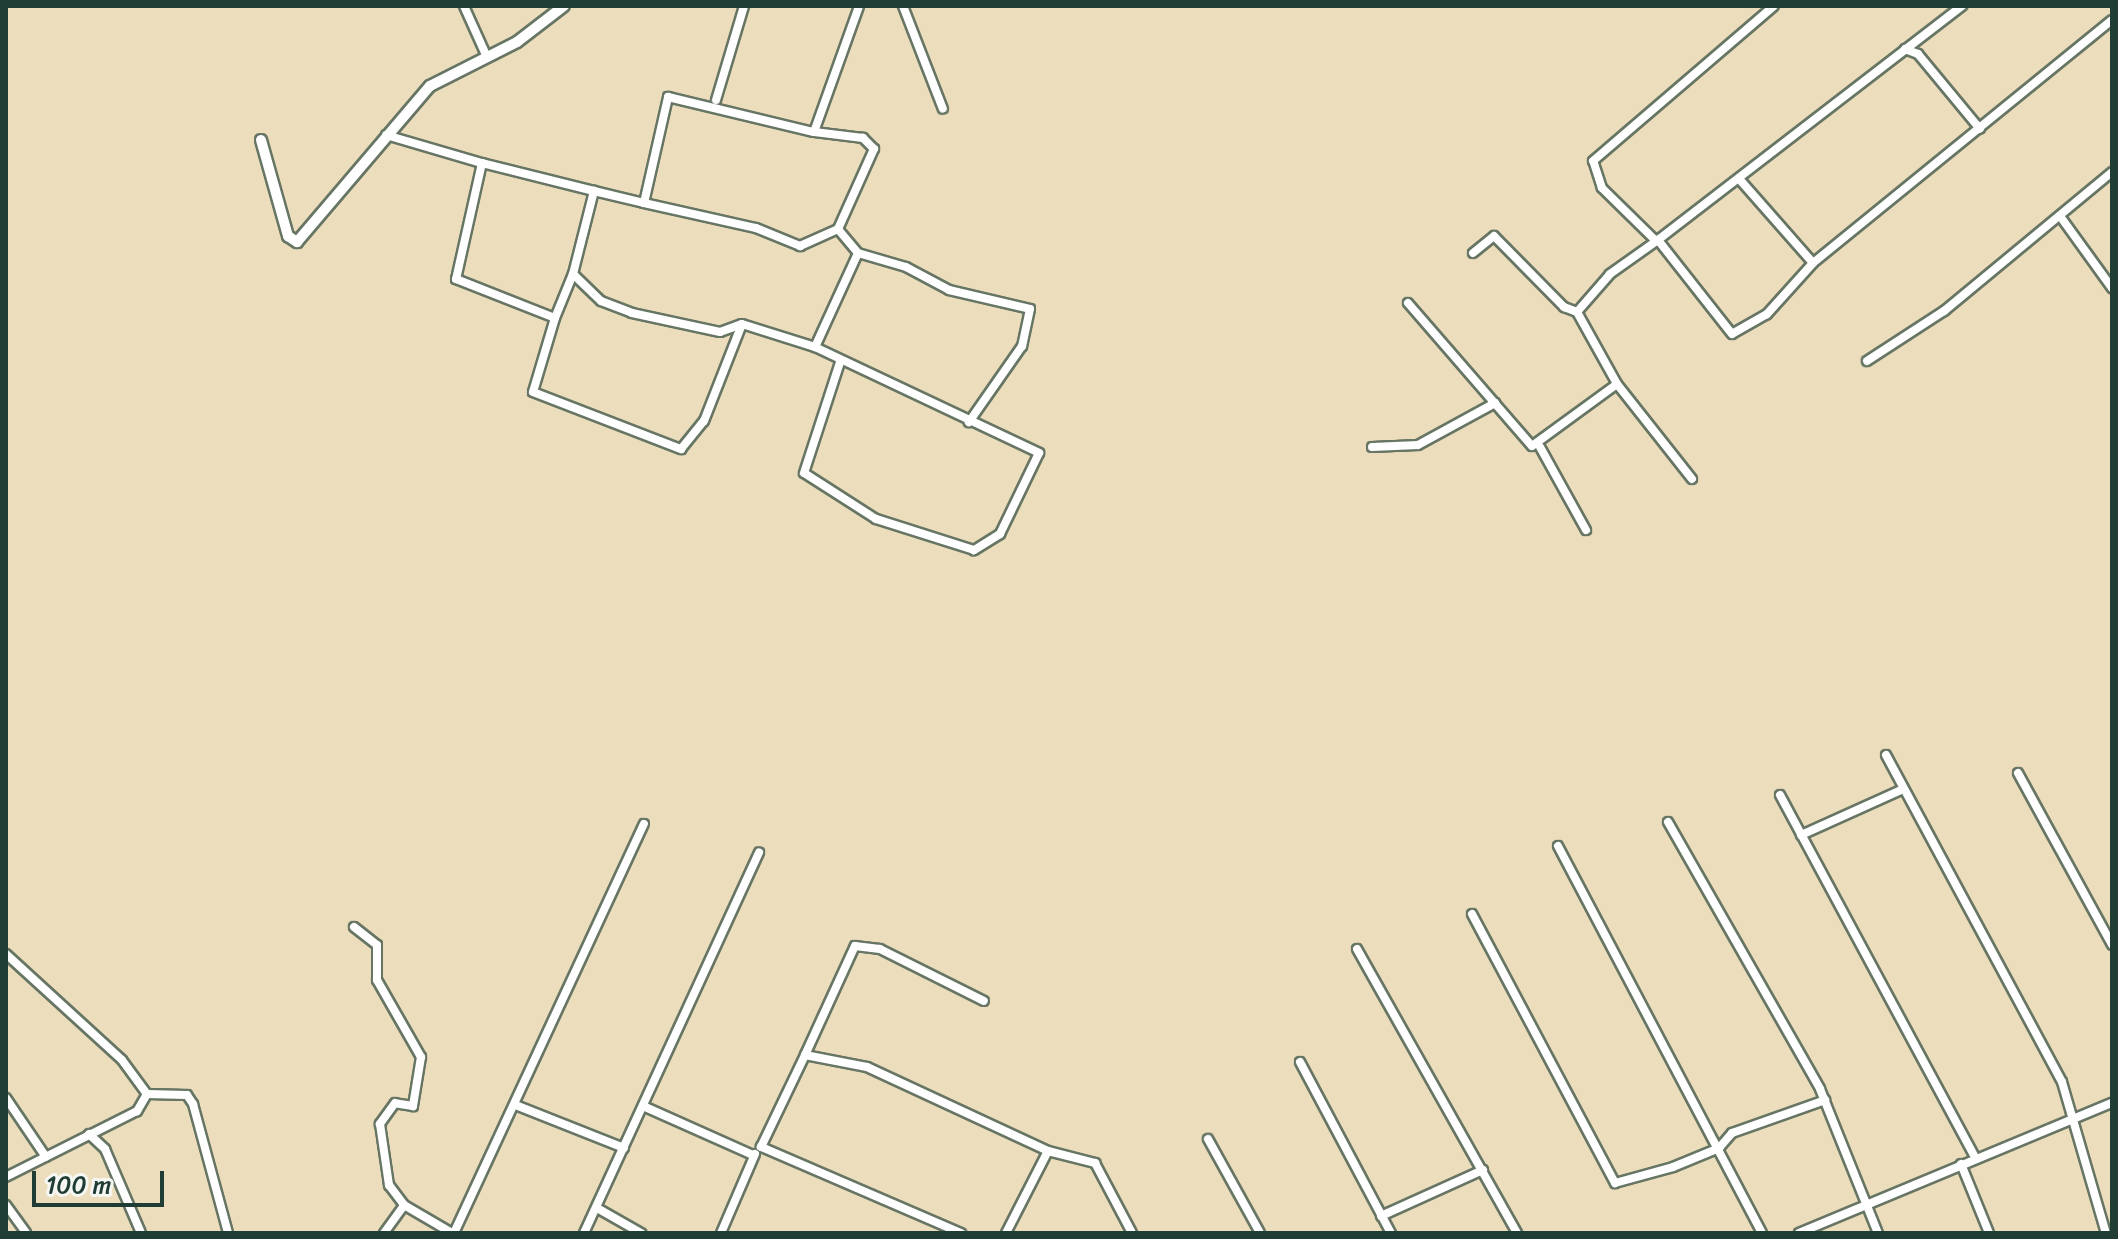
<!DOCTYPE html>
<html>
<head>
<meta charset="utf-8">
<style>
	body { margin:0 }
	#map { position:relative; width:2118px; height:1239px; overflow:hidden; background:#ecdebc; font-family:Sriracha,sans-serif }
	div>[style] { position:absolute }
	.roads { filter:drop-shadow(2px 0 #677564) drop-shadow(-2px 0 #677564) drop-shadow(0 2px #677564) drop-shadow(0 -2px #677564) }
	.minor>* { height:8px; margin:-4px; padding:0 4px; transform-origin:4px; border-radius:4px; background:#fff }
	.tertiary>* { height:10px; margin:-5px; padding:0 5px; transform-origin:5px; border-radius:5px; background:#fff }
	span { translate:-50% -50%; white-space:nowrap; text-align:center; line-height:1.15; -webkit-text-stroke:6px #f6f6f2; paint-order:stroke }
	.frame { position:absolute; inset:0; border:8px solid #1f3d34; pointer-events:none }
	.scale { position:absolute; left:32px; top:1171px; width:132px; height:36px; box-sizing:border-box; border:4px solid #1f3d34; border-top:0; padding-left:10px; font-size:24px; line-height:28px; white-space:nowrap; color:#1f3d34; -webkit-text-stroke:6px #f6f6f2; paint-order:stroke }
</style>
</head>
<body>
<div id="map">
	<div class="roads">
		<div class="minor">
			<i style="left:464px;top:6px;width:54px;rotate:65.8deg"></i>
			<i style="left:903px;top:6px;width:110px;rotate:68.8deg"></i>
			<i style="left:1905px;top:49px;width:14px;rotate:21deg"></i>
			<i style="left:1918px;top:54px;width:97px;rotate:50.4deg"></i>
			<i style="left:716px;top:100px;width:98px;rotate:-73.4deg"></i>
			<i style="left:386px;top:135px;width:100px;rotate:16.3deg"></i>
			<i style="left:1741px;top:181px;width:109px;rotate:48.7deg"></i>
			<i style="left:1813px;top:263px;width:385px;rotate:-39.1deg"></i>
			<i style="left:594px;top:191px;width:115px;rotate:-166deg"></i>
			<i style="left:482px;top:163px;width:119px;rotate:102.6deg"></i>
			<i style="left:456px;top:279px;width:106px;rotate:21.5deg"></i>
			<i style="left:555px;top:318px;width:48px;rotate:-67.8deg"></i>
			<i style="left:573px;top:274px;width:39px;rotate:44deg"></i>
			<i style="left:601px;top:301px;width:33px;rotate:21deg"></i>
			<i style="left:632px;top:313px;width:90px;rotate:12.2deg"></i>
			<i style="left:720px;top:332px;width:23px;rotate:-20deg"></i>
			<i style="left:742px;top:324px;width:77px;rotate:17.5deg"></i>
			<i style="left:815px;top:347px;width:103px;rotate:-65.4deg"></i>
			<i style="left:858px;top:253px;width:31px;rotate:-130deg"></i>
			<i style="left:838px;top:229px;width:88px;rotate:-65.8deg"></i>
			<i style="left:874px;top:149px;width:16px;rotate:-135deg"></i>
			<i style="left:863px;top:138px;width:49px;rotate:-173deg"></i>
			<i style="left:814px;top:132px;width:134px;rotate:-70.3deg"></i>
			<i style="left:644px;top:203px;width:115px;rotate:12.6deg"></i>
			<i style="left:756px;top:228px;width:48px;rotate:22.2deg"></i>
			<i style="left:800px;top:246px;width:42px;rotate:-24.1deg"></i>
			<i style="left:2060px;top:216px;width:89px;rotate:54.2deg"></i>
			<i style="left:1656px;top:241px;width:76px;rotate:-135.5deg"></i>
			<i style="left:1602px;top:188px;width:28px;rotate:-108deg"></i>
			<i style="left:1593px;top:161px;width:238px;rotate:-40.6deg"></i>
			<i style="left:858px;top:253px;width:50px;rotate:16.3deg"></i>
			<i style="left:906px;top:267px;width:49px;rotate:28.1deg"></i>
			<i style="left:949px;top:290px;width:83px;rotate:13.2deg"></i>
			<i style="left:1030px;top:309px;width:38px;rotate:102deg"></i>
			<i style="left:1022px;top:346px;width:93px;rotate:124.9deg"></i>
			<i style="left:1473px;top:253px;width:27px;rotate:-39deg"></i>
			<i style="left:1494px;top:236px;width:100px;rotate:45.4deg"></i>
			<i style="left:1564px;top:307px;width:14px;rotate:21deg"></i>
			<i style="left:1577px;top:312px;width:82px;rotate:60.9deg"></i>
			<i style="left:1617px;top:384px;width:121px;rotate:51.7deg"></i>
			<i style="left:1813px;top:263px;width:69px;rotate:132deg"></i>
			<i style="left:1767px;top:314px;width:40px;rotate:150.3deg"></i>
			<i style="left:1732px;top:334px;width:120px;rotate:-128.2deg"></i>
			<i style="left:1658px;top:240px;width:384px;rotate:-37.6deg"></i>
			<i style="left:573px;top:274px;width:86px;rotate:-75.8deg"></i>
			<i style="left:594px;top:191px;width:51px;rotate:13.5deg"></i>
			<i style="left:644px;top:203px;width:109px;rotate:-77.2deg"></i>
			<i style="left:668px;top:97px;width:150px;rotate:13.5deg"></i>
			<i style="left:1408px;top:303px;width:189px;rotate:49.1deg"></i>
			<i style="left:1532px;top:446px;width:105px;rotate:-36.1deg"></i>
			<i style="left:1577px;top:312px;width:50px;rotate:-49deg"></i>
			<i style="left:1610px;top:274px;width:59px;rotate:-35.3deg"></i>
			<i style="left:555px;top:318px;width:77px;rotate:106.6deg"></i>
			<i style="left:533px;top:392px;width:159px;rotate:21.1deg"></i>
			<i style="left:681px;top:449px;width:36px;rotate:-51deg"></i>
			<i style="left:704px;top:421px;width:104px;rotate:-68.6deg"></i>
			<i style="left:815px;top:347px;width:248px;rotate:25.3deg"></i>
			<i style="left:1039px;top:453px;width:90px;rotate:115.7deg"></i>
			<i style="left:1000px;top:534px;width:31px;rotate:148deg"></i>
			<i style="left:974px;top:550px;width:103px;rotate:-162.4deg"></i>
			<i style="left:876px;top:519px;width:85px;rotate:-147.4deg"></i>
			<i style="left:804px;top:473px;width:117px;rotate:-72deg"></i>
			<i style="left:1867px;top:361px;width:92px;rotate:-33deg"></i>
			<i style="left:1944px;top:311px;width:218px;rotate:-39.6deg"></i>
			<i style="left:1372px;top:447px;width:46px;rotate:-2.5deg"></i>
			<i style="left:1418px;top:445px;width:88px;rotate:-28.6deg"></i>
			<i style="left:1540px;top:447px;width:95px;rotate:61deg"></i>
			<i style="left:1886px;top:755px;width:371px;rotate:61.7deg"></i>
			<i style="left:2062px;top:1082px;width:157px;rotate:73.8deg"></i>
			<i style="left:2018px;top:773px;width:196px;rotate:61.3deg"></i>
			<i style="left:1780px;top:795px;width:411px;rotate:61.7deg"></i>
			<i style="left:1668px;top:822px;width:307px;rotate:60.3deg"></i>
			<i style="left:1820px;top:1089px;width:155px;rotate:68.1deg"></i>
			<i style="left:1801px;top:835px;width:110px;rotate:-24.2deg"></i>
			<i style="left:1558px;top:846px;width:437px;rotate:62.2deg"></i>
			<i style="left:1472px;top:914px;width:305px;rotate:62deg"></i>
			<i style="left:1615px;top:1183px;width:60px;rotate:-15.4deg"></i>
			<i style="left:1673px;top:1167px;width:50px;rotate:-22.4deg"></i>
			<i style="left:1719px;top:1148px;width:20px;rotate:-49deg"></i>
			<i style="left:1732px;top:1133px;width:99px;rotate:-19.5deg"></i>
			<i style="left:354px;top:927px;width:29px;rotate:38deg"></i>
			<i style="left:377px;top:945px;width:35px;rotate:90deg"></i>
			<i style="left:377px;top:980px;width:89px;rotate:60.3deg"></i>
			<i style="left:421px;top:1057px;width:50px;rotate:99.3deg"></i>
			<i style="left:413px;top:1106px;width:18px;rotate:-171deg"></i>
			<i style="left:395px;top:1103px;width:26px;rotate:126deg"></i>
			<i style="left:380px;top:1124px;width:62px;rotate:81.6deg"></i>
			<i style="left:389px;top:1185px;width:25px;rotate:53deg"></i>
			<i style="left:404px;top:1205px;width:56px;rotate:30.3deg"></i>
			<i style="left:1357px;top:949px;width:326px;rotate:60.6deg"></i>
			<i style="left:6px;top:954px;width:157px;rotate:42.4deg"></i>
			<i style="left:122px;top:1060px;width:42px;rotate:53.7deg"></i>
			<i style="left:147px;top:1094px;width:20px;rotate:120deg"></i>
			<i style="left:137px;top:1111px;width:147px;rotate:153.3deg"></i>
			<i style="left:805px;top:1055px;width:120px;rotate:-65.4deg"></i>
			<i style="left:855px;top:946px;width:25px;rotate:7deg"></i>
			<i style="left:880px;top:949px;width:116px;rotate:26.6deg"></i>
			<i style="left:1300px;top:1062px;width:194px;rotate:62deg"></i>
			<i style="left:147px;top:1094px;width:40px;rotate:1.4deg"></i>
			<i style="left:187px;top:1095px;width:11px;rotate:56deg"></i>
			<i style="left:193px;top:1104px;width:134px;rotate:74.8deg"></i>
			<i style="left:6px;top:1098px;width:71px;rotate:55.9deg"></i>
			<i style="left:518px;top:1106px;width:114px;rotate:21.6deg"></i>
			<i style="left:643px;top:1106px;width:120px;rotate:24deg"></i>
			<i style="left:89px;top:1134px;width:22px;rotate:43deg"></i>
			<i style="left:105px;top:1149px;width:91px;rotate:66.8deg"></i>
			<i style="left:1208px;top:1139px;width:107px;rotate:61deg"></i>
			<i style="left:1961px;top:1164px;width:74px;rotate:67.9deg"></i>
			<i style="left:6px;top:1205px;width:34px;rotate:54deg"></i>
			<i style="left:597px;top:1208px;width:51px;rotate:29.6deg"></i>
			<i style="left:1381px;top:1216px;width:112px;rotate:-24.3deg"></i>
			<i style="left:384px;top:1233px;width:34px;rotate:-54deg"></i>
			<i style="left:454px;top:1233px;width:451px;rotate:-65.1deg"></i>
			<i style="left:584px;top:1233px;width:419px;rotate:-65.3deg"></i>
			<i style="left:721px;top:1233px;width:86px;rotate:-66.7deg"></i>
			<i style="left:961px;top:1233px;width:218px;rotate:-156.7deg"></i>
			<i style="left:761px;top:1147px;width:102px;rotate:-64.4deg"></i>
			<i style="left:805px;top:1055px;width:63px;rotate:11deg"></i>
			<i style="left:867px;top:1067px;width:200px;rotate:24.9deg"></i>
			<i style="left:1048px;top:1151px;width:49px;rotate:14.3deg"></i>
			<i style="left:1095px;top:1163px;width:79px;rotate:62.1deg"></i>
			<i style="left:1006px;top:1233px;width:92px;rotate:-62.9deg"></i>
			<i style="left:1799px;top:1233px;width:339px;rotate:-22.6deg"></i>
		</div>
		<div class="tertiary">
			<i style="left:261px;top:140px;width:100px;rotate:74.3deg"></i>
			<i style="left:288px;top:236px;width:11px;rotate:34deg"></i>
			<i style="left:297px;top:242px;width:205px;rotate:-49.6deg"></i>
			<i style="left:430px;top:86px;width:97px;rotate:-26.8deg"></i>
			<i style="left:517px;top:42px;width:59px;rotate:-37.5deg"></i>
		</div>
	</div>
	<div class="frame"></div>
	<div class="scale">100 m</div>
</div>
</body>
</html>
